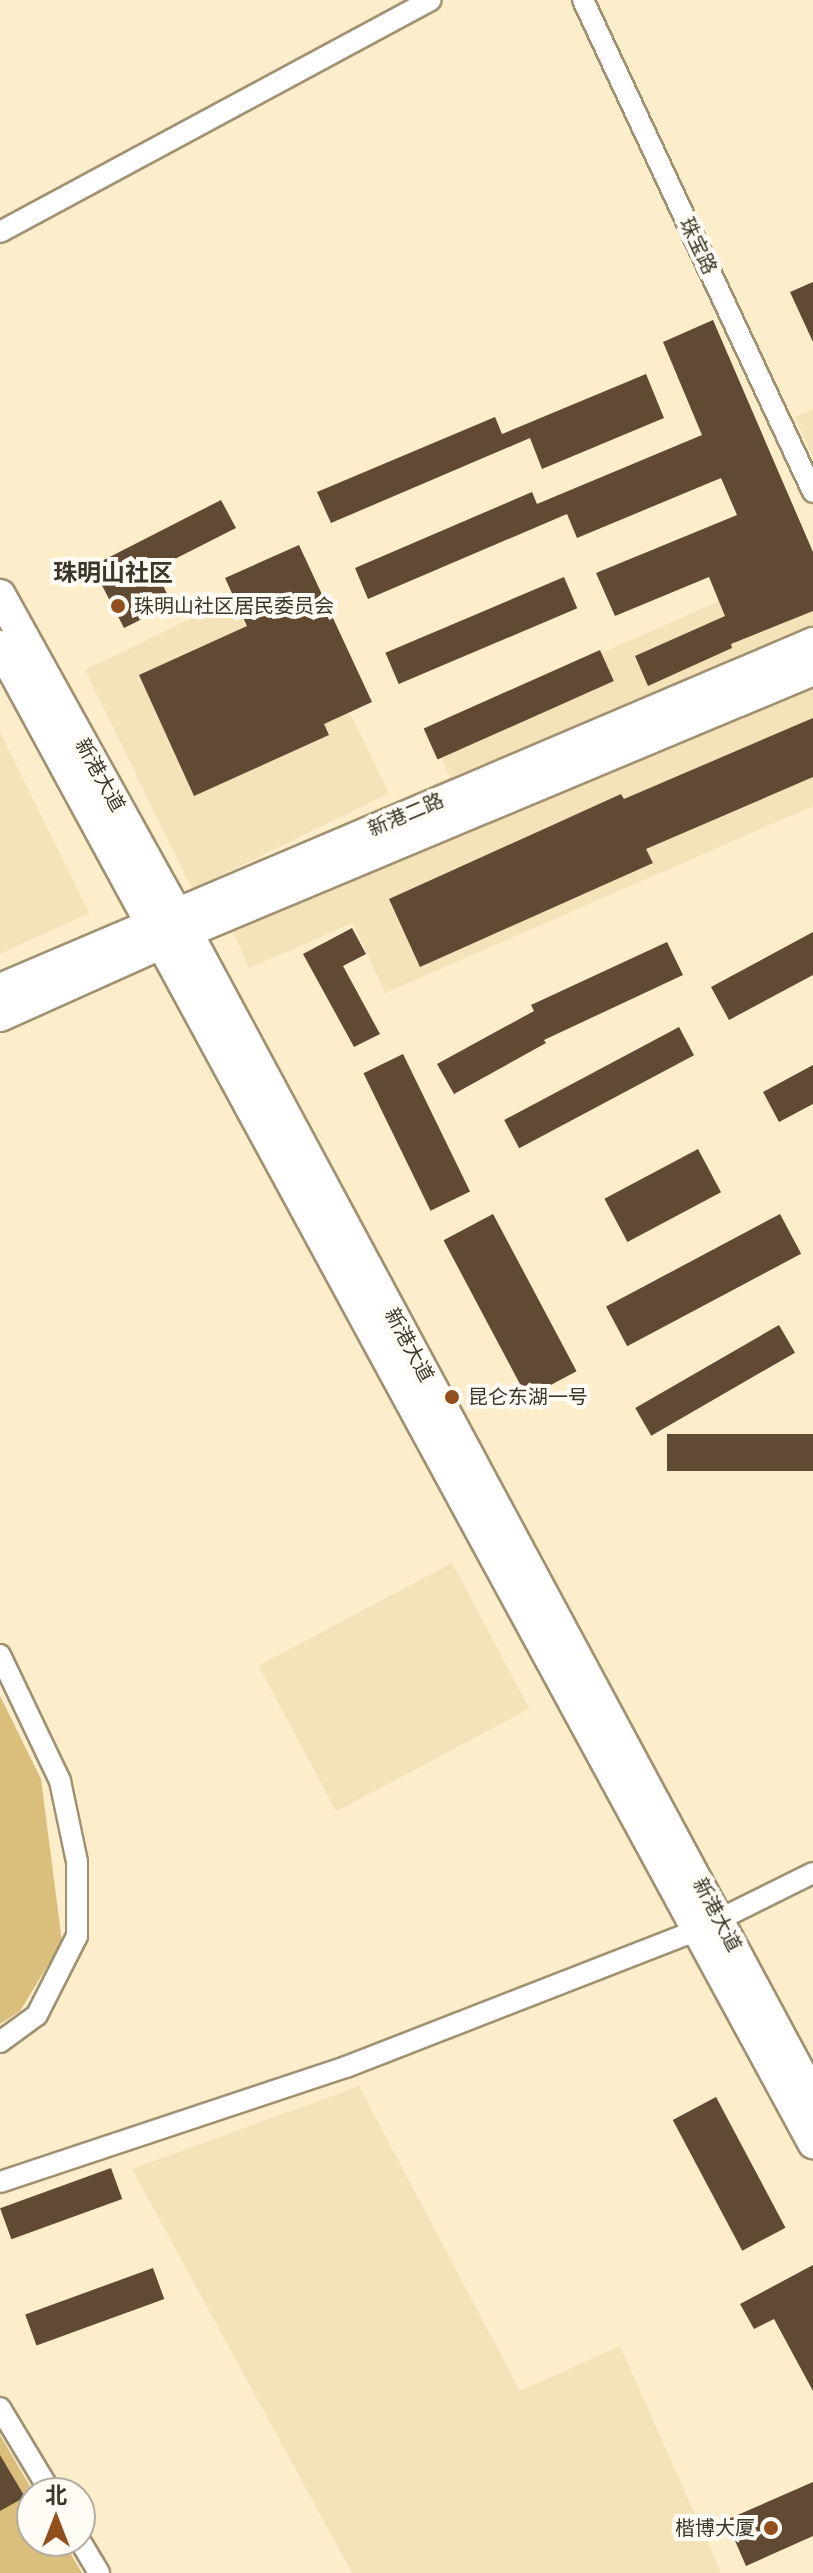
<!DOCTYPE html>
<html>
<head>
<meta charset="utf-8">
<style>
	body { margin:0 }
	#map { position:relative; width:813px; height:2573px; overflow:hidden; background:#fcedcb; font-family:"PT Sans","Noto Sans SC",sans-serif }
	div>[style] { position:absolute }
	.built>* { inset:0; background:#f4e2b8; transform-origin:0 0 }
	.green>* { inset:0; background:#d9be7c }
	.building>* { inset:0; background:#614a33; transform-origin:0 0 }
	.roads { filter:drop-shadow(2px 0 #9f9171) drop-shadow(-2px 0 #9f9171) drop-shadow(0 2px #9f9171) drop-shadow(0 -2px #9f9171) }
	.minor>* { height:20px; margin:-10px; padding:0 10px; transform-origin:10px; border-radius:10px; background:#fff }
	.secondary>* { height:30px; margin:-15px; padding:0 15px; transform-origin:15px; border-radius:15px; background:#fff }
	.dots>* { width:22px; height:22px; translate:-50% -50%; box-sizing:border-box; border:4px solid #fffcf5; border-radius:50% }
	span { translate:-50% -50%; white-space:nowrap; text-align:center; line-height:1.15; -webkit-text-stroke:8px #fffcf5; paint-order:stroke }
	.street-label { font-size:20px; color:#3b3628 }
	.poi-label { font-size:20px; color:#3b3628 }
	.left { translate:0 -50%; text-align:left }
	.right { translate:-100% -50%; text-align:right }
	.quarter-label { font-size:24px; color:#3b3628; font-weight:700 }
	.north { position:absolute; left:16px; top:2477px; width:80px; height:80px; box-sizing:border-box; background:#fffcf5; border:2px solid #b1ada3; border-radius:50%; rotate:0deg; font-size:22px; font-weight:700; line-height:32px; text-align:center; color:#3b3628 }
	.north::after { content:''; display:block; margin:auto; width:28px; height:36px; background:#92501f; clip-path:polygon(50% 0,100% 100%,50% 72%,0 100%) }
</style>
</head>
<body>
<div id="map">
	<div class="built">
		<i style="clip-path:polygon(813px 409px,813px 457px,795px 417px)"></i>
		<i style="clip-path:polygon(813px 560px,813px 806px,385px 993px,353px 923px,249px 968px,211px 882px,450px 777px,429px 729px)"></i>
		<i style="left:282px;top:574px;width:244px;height:219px;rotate:64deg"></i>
		<i style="clip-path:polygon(0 732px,89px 913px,0 954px)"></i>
		<i style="left:452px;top:1563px;width:165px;height:219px;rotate:62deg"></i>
		<i style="clip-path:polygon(359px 2086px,520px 2391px,620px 2346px,721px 2573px,352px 2573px,132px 2169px)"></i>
	</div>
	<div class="green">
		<i style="clip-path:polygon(0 1696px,41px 1779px,62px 1942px,20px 2011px,0 2024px)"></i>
		<i style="clip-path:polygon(0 2435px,34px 2493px,32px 2541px,63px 2541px,82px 2573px,0 2573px)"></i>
	</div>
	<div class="building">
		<i style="clip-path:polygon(813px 282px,813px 342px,790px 292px)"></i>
		<i style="clip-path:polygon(713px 320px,813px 552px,813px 611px,731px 644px,732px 648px,648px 686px,635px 656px,725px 616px,709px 577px,615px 616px,596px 573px,737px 515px,721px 478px,577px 538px,567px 514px,368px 599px,355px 568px,532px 492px,537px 504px,702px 435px,663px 342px)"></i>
		<i style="clip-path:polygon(646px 374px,664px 418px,542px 469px,530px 438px,331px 523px,317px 492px,495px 417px,502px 434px)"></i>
		<i style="clip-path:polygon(221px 500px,236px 528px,155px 569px,172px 604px,124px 628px,92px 566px)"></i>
		<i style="clip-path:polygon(299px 545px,372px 702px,324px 724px,329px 735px,194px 796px,139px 675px,247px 626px,225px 578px)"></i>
		<i style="left:564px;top:577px;width:34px;height:194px;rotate:67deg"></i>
		<i style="left:600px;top:650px;width:34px;height:193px;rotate:66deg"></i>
		<i style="clip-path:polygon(813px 718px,813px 777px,646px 849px,653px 863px,420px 967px,389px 899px,621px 794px,624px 799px)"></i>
		<i style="clip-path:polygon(352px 928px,366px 954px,343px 966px,380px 1034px,354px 1047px,303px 954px)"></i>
		<i style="clip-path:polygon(813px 932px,813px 975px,729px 1020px,711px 987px)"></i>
		<i style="clip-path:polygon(667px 942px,683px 975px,544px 1040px,546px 1043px,454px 1094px,437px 1064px,534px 1011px,531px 1005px)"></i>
		<i style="left:679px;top:1027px;width:32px;height:198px;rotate:62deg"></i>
		<i style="left:403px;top:1054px;width:153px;height:44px;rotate:64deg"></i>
		<i style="clip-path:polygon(813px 1065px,813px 1104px,779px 1122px,763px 1092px)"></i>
		<i style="left:698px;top:1149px;width:49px;height:106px;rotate:62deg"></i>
		<i style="left:493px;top:1214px;width:178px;height:56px;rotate:62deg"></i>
		<i style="left:780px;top:1214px;width:45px;height:197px;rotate:62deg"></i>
		<i style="left:779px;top:1325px;width:32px;height:166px;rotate:60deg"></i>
		<i style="left:813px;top:1434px;width:37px;height:146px;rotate:90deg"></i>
		<i style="left:716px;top:2097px;width:148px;height:49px;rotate:62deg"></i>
		<i style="left:111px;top:2168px;width:33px;height:118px;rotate:70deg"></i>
		<i style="clip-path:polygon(813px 2265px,813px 2391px,774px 2319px,754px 2329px,740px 2304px)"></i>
		<i style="left:153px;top:2268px;width:33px;height:136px;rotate:70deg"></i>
		<i style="clip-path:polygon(0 2455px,25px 2497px,0 2511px)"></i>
		<i style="clip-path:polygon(813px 2482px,813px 2536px,746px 2566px,726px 2520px)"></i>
	</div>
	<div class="roads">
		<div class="minor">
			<i style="left:583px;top:0;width:543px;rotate:64.94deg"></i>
			<i style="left:0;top:232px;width:489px;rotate:-28.3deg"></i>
			<i style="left:0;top:1655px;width:140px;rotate:64.5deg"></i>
			<i style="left:60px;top:1781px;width:83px;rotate:78.1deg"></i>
			<i style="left:77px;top:1862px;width:74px;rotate:90deg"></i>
			<i style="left:77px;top:1936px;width:89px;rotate:116.9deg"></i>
			<i style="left:37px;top:2015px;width:46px;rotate:143.9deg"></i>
			<i style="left:0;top:2182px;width:365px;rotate:-18.4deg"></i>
			<i style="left:346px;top:2067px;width:378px;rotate:-21.3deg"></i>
			<i style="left:698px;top:1930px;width:128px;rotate:-26.4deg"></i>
			<i style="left:0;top:2408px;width:99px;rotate:59deg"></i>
			<i style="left:80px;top:2541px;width:37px;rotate:59deg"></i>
		</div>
		<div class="secondary">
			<i style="left:0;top:595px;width:385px;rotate:61deg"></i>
			<i style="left:187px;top:932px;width:1323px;rotate:61.75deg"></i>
			<i style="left:0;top:646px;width:1704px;rotate:61.49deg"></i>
			<i style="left:0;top:989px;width:884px;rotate:-23.05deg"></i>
			<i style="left:0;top:1016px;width:205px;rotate:-24.2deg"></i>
			<i style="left:187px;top:932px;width:679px;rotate:-22.71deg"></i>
		</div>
	</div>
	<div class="dots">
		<i style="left:118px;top:606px;background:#92501f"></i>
		<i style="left:452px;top:1397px;background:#92501f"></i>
		<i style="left:771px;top:2528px;background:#92501f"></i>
	</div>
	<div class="street-label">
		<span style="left:698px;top:246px;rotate:65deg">珠宝路</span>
		<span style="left:100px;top:775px;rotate:61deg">新港大道</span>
		<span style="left:406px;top:815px;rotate:-23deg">新港二路</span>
		<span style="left:409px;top:1345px;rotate:62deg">新港大道</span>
		<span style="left:717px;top:1915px;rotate:62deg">新港大道</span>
	</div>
	<div class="poi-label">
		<span class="left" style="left:134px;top:606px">珠明山社区居民委员会</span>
		<span class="left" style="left:468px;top:1397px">昆仑东湖一号</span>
		<span class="right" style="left:755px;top:2528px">楷博大厦</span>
	</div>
	<div class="quarter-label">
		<span style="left:113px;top:573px">珠明山社区</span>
	</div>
	<div class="north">北</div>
</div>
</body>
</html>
